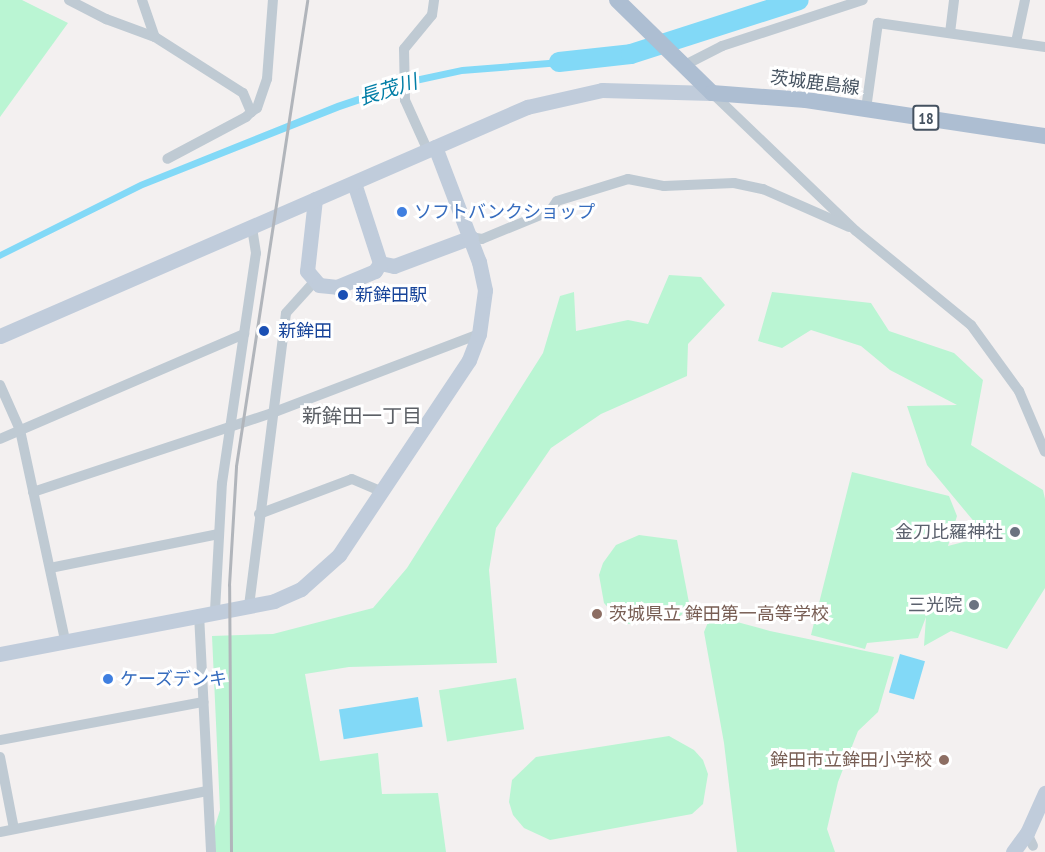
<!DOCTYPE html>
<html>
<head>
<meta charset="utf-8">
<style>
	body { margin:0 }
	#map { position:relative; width:1045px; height:852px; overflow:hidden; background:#f3f0f0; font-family:"PT Sans Narrow","Noto Sans JP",sans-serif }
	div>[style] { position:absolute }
	.green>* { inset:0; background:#baf5d3; transform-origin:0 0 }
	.water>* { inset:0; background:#82d9f7; transform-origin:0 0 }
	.river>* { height:20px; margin:-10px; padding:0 10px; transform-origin:10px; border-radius:10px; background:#82d9f7 }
	.street>* { height:10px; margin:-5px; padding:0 5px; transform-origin:5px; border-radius:5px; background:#bfcad3 }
	.secondary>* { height:15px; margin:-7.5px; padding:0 7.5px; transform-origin:7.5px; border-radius:7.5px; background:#c0ccdb }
	.primary>* { height:16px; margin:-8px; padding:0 8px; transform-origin:8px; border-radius:8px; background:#adbed2 }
	.rail>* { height:3px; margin:-1.5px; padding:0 1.5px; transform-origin:1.5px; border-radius:1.5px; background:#b1b5bb }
	.dots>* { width:16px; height:16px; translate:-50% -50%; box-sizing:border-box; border:3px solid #fff; border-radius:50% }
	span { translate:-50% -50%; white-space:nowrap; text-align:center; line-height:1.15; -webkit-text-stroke:6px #fff; paint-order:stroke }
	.shield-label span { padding:2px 4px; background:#fff; border:2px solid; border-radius:4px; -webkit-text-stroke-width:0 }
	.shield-label { font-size:16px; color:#455260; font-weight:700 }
	.street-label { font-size:18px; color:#455260 }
	.shop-label { font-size:18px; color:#366cbe }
	.left { translate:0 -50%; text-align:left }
	.transit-label { font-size:18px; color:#164399 }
	.worship-label { font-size:18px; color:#5b616d }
	.right { translate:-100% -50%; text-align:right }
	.education-label { font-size:18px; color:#785e54 }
	.water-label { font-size:20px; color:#027ea7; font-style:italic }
	.neighbourhood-label { font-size:20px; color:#5c6066 }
</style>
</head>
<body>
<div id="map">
	<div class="green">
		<i style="clip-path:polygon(0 0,22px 0,68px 23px,0 117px)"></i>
		<i style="clip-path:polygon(669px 275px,701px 277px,725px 305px,688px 344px,687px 376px,601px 414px,551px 448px,496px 528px,489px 570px,497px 663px,349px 667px,305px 674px,320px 761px,378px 753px,382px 794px,438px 793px,446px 852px,207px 852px,220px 810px,212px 636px,273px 634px,373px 608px,407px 568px,543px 353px,560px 296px,574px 292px,576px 331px,628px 320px,648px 324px)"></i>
		<i style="clip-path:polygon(772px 292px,871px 303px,889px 331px,954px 353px,983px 380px,971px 445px,1043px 490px,1045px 499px,1045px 588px,1007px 649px,951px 631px,924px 646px,926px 617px,918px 638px,867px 643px,865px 649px,811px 635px,852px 472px,949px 496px,957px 516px,948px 546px,986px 536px,927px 465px,907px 406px,957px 405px,890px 370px,861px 346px,811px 330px,782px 348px,758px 341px)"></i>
		<i style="clip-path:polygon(639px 535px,677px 540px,690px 608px,680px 616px,628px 624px,617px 618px,604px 603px,599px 575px,603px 563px,616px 545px)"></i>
		<i style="clip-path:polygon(711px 615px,770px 631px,894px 657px,878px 712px,858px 731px,838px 782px,827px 829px,835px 852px,737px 852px,724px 743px,704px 632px)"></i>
		<i style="left:516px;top:678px;width:52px;height:78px;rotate:81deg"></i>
		<i style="clip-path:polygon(669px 736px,694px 750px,703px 760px,708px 774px,703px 804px,692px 814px,550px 840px,524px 828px,513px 815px,509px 802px,512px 780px,536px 757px)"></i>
	</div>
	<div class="water">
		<i style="clip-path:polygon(586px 57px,586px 64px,462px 74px,416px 84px,340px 110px,143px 188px,0 259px,0 252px,140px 182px,337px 103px,415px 77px,462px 67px)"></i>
		<i style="left:900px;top:654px;width:26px;height:40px;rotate:16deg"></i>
		<i style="left:418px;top:697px;width:30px;height:80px;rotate:81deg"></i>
	</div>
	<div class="river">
		<i style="left:559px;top:62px;width:72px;rotate:-6.3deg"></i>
		<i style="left:631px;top:54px;width:176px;rotate:-17.8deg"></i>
	</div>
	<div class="street">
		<i style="left:69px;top:0;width:42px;rotate:27.2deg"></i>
		<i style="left:106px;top:19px;width:52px;rotate:20.2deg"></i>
		<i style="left:155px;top:37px;width:104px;rotate:32.5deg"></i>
		<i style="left:243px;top:93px;width:21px;rotate:67deg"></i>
		<i style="left:251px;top:112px;width:7px;rotate:135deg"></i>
		<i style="left:246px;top:117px;width:89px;rotate:152deg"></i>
		<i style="left:142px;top:0;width:39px;rotate:71deg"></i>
		<i style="left:950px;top:33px;width:33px;rotate:-83deg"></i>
		<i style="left:1016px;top:42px;width:43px;rotate:-77.9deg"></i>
		<i style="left:683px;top:66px;width:44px;rotate:-27.1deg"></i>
		<i style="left:722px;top:46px;width:148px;rotate:-18.1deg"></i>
		<i style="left:712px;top:93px;width:199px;rotate:43.8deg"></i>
		<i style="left:856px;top:231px;width:149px;rotate:39.3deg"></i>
		<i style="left:971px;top:325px;width:82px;rotate:54deg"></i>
		<i style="left:1019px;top:391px;width:66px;rotate:66.9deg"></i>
		<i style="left:866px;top:109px;width:87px;rotate:-82.1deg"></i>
		<i style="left:878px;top:23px;width:169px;rotate:8.2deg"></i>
		<i style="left:251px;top:112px;width:7px;rotate:-34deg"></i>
		<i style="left:257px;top:108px;width:31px;rotate:-71deg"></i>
		<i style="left:267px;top:79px;width:79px;rotate:-85.7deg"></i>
		<i style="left:428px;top:151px;width:56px;rotate:-114.3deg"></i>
		<i style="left:405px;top:100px;width:51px;rotate:-91.1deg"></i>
		<i style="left:404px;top:49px;width:44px;rotate:-50.5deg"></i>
		<i style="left:432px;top:15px;width:15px;rotate:-82deg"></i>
		<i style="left:471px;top:237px;width:11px;rotate:10deg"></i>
		<i style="left:482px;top:239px;width:74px;rotate:-22.4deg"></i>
		<i style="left:550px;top:211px;width:12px;rotate:-55deg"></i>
		<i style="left:557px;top:201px;width:74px;rotate:-17.2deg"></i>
		<i style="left:628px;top:179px;width:37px;rotate:11deg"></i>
		<i style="left:664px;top:186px;width:70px;rotate:-2.5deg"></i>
		<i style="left:734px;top:183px;width:30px;rotate:12deg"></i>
		<i style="left:763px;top:189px;width:94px;rotate:23.8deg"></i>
		<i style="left:0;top:385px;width:49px;rotate:66deg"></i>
		<i style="left:20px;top:430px;width:215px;rotate:77.9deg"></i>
		<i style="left:0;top:439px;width:266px;rotate:-23.3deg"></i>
		<i style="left:33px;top:492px;width:252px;rotate:-18.3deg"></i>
		<i style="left:272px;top:413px;width:222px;rotate:-20.9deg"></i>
		<i style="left:259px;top:514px;width:99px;rotate:-20.6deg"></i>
		<i style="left:352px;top:479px;width:33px;rotate:23deg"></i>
		<i style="left:50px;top:568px;width:172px;rotate:-11.4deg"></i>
		<i style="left:249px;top:606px;width:295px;rotate:-82.8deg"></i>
		<i style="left:286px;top:313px;width:42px;rotate:-47.9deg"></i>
		<i style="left:215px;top:611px;width:128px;rotate:-86.9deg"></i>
		<i style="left:222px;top:483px;width:232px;rotate:-81.6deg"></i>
		<i style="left:256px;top:253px;width:26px;rotate:-99deg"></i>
		<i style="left:199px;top:614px;width:238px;rotate:87.1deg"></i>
		<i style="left:0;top:740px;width:207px;rotate:-10.6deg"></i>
		<i style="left:0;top:757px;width:73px;rotate:79deg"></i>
		<i style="left:0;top:832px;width:211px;rotate:-11.2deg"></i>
		<i style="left:1027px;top:833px;width:14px;rotate:65deg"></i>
	</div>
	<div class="secondary">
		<i style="left:315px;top:199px;width:72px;rotate:96.3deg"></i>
		<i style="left:307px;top:271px;width:18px;rotate:49deg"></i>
		<i style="left:319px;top:285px;width:18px;rotate:6deg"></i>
		<i style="left:337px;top:287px;width:41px;rotate:-22.8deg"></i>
		<i style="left:375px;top:271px;width:9px;rotate:-58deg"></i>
		<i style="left:380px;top:263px;width:84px;rotate:-108deg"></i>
		<i style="left:380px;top:263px;width:14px;rotate:12deg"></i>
		<i style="left:394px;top:266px;width:82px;rotate:-20.6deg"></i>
		<i style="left:0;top:336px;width:575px;rotate:-23.49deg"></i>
		<i style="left:527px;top:107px;width:77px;rotate:-12.8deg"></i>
		<i style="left:602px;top:90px;width:110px;rotate:1.6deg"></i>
		<i style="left:0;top:654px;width:279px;rotate:-10.9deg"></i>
		<i style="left:274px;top:601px;width:30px;rotate:-24deg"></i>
		<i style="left:301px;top:589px;width:51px;rotate:-41.8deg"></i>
		<i style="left:339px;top:555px;width:234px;rotate:-56.3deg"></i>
		<i style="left:469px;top:360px;width:28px;rotate:-69deg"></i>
		<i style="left:479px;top:334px;width:44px;rotate:-82.2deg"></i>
		<i style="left:485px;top:290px;width:29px;rotate:-102deg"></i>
		<i style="left:479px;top:262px;width:123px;rotate:-110.9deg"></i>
		<i style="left:1013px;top:852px;width:24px;rotate:-54deg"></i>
		<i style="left:1027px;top:833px;width:44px;rotate:-65.8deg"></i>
	</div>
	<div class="primary">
		<i style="left:617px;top:0;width:133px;rotate:44.4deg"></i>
		<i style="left:712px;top:93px;width:94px;rotate:4.3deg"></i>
		<i style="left:806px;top:100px;width:242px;rotate:8.6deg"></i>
	</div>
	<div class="rail">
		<i style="left:231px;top:852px;width:267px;rotate:-90.4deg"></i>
		<i style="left:229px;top:585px;width:119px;rotate:-86.6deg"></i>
		<i style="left:236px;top:466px;width:471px;rotate:-81.3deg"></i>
	</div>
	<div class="dots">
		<i style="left:402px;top:212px;background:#3f7fe0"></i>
		<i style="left:343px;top:295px;background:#1a4fb4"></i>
		<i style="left:264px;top:331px;background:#1a4fb4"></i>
		<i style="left:1015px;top:532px;background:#6b7280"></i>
		<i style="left:974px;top:605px;background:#6b7280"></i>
		<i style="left:597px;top:614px;background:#8d6e63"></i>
		<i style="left:108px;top:679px;background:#3f7fe0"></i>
		<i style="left:944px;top:760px;background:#8d6e63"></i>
	</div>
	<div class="shield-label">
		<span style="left:926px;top:118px">18</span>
	</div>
	<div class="street-label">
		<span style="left:815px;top:83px;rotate:7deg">茨城鹿島線</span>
	</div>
	<div class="shop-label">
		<span class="left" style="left:414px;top:212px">ソフトバンクショップ</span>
		<span class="left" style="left:120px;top:679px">ケーズデンキ</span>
	</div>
	<div class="transit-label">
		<span class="left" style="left:355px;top:295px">新鉾田駅</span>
		<span class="left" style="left:278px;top:331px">新鉾田</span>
	</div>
	<div class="worship-label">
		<span class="right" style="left:1003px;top:532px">金刀比羅神社</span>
		<span class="right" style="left:962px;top:605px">三光院</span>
	</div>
	<div class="education-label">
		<span class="left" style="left:609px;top:614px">茨城県立 鉾田第一高等学校</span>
		<span class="right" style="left:932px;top:760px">鉾田市立鉾田小学校</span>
	</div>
	<div class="water-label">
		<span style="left:388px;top:90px;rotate:-17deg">長茂川</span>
	</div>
	<div class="neighbourhood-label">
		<span style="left:362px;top:416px">新鉾田一丁目</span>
	</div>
</div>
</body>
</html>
